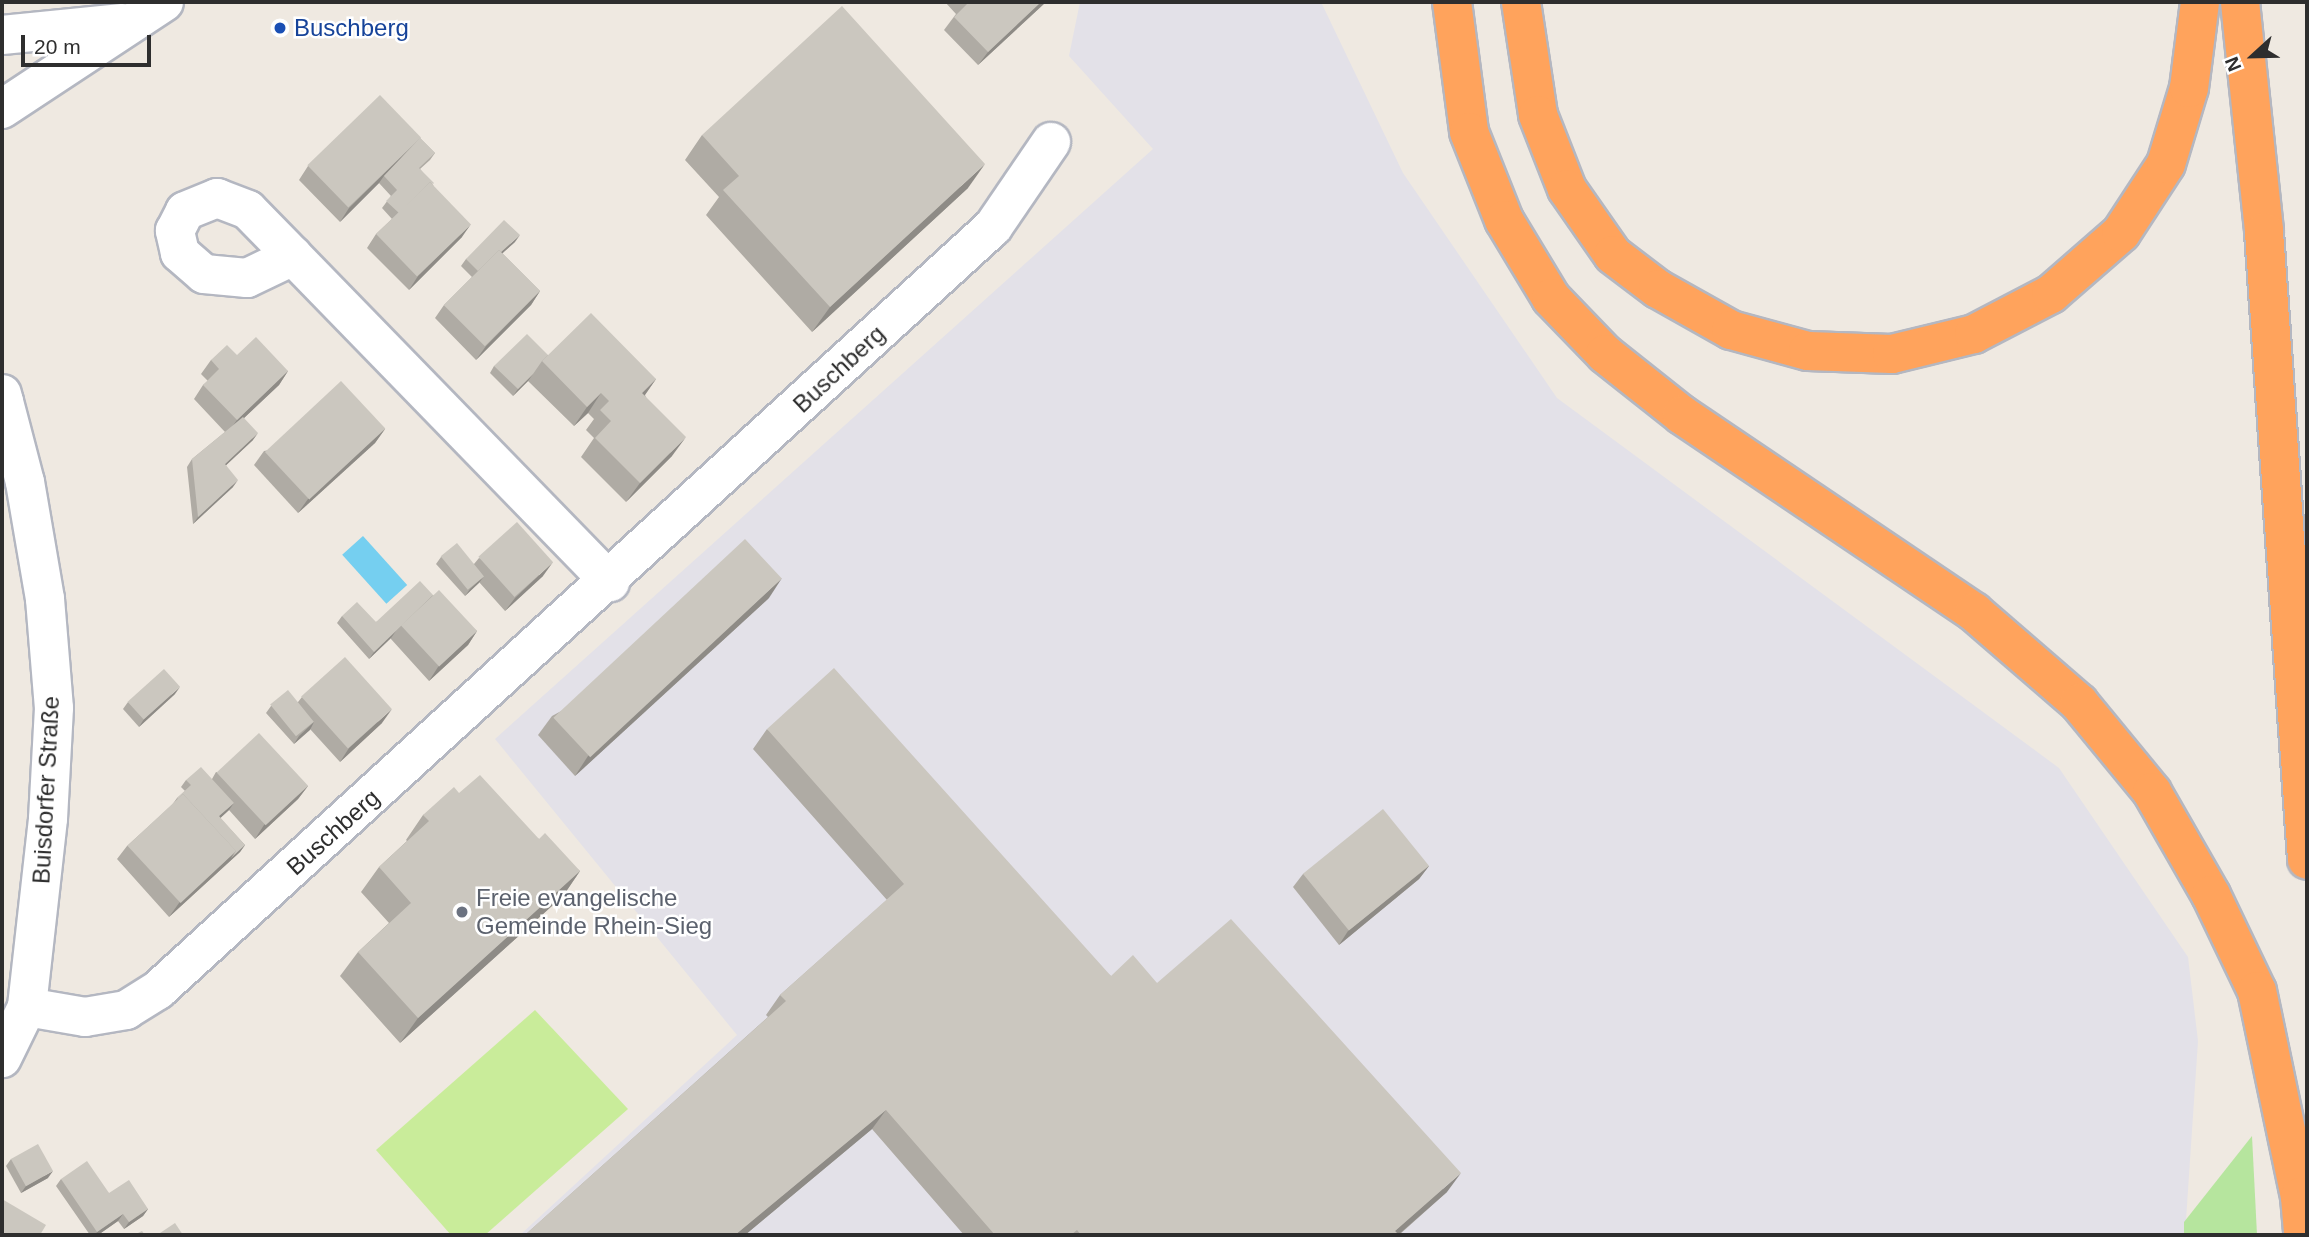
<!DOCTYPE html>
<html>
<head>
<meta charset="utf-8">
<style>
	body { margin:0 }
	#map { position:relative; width:2309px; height:1237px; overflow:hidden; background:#efe9e1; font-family:Arial,sans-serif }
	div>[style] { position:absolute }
	.industrial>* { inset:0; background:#e3e1e8 }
	.green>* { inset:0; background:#b6e59e }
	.pitch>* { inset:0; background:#c9ec9a }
	.water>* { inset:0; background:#75cff0; transform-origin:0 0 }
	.roads { filter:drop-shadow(2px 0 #b4b7c1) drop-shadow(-2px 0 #b4b7c1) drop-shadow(0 2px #b4b7c1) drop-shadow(0 -2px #b4b7c1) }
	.minor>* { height:38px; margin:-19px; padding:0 19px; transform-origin:19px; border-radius:19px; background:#fff }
	.secondary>* { height:38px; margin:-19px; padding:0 19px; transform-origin:19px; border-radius:19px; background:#fff }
	.motorway>* { height:38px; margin:-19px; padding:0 19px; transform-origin:19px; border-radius:19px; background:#ffa35c }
	.wall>* { inset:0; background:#afaba4 }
	.shaded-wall>* { inset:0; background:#8e8b86 }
	.building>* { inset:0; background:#cbc7bf; transform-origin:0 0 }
	.dots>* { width:19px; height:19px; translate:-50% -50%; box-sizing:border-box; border:4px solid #fff; border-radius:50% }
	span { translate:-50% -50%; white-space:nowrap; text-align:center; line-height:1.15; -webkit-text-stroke:5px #fff; paint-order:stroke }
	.transit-label { font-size:24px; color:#164399 }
	.left { translate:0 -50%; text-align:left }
	.street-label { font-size:24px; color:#2e2e2e }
	.worship-label { font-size:24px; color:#5b616d }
	.frame { position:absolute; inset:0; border:4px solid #2e2e2e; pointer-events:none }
	.north { position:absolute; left:2218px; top:21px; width:70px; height:70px; -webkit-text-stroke:5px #fff; paint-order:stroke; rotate:248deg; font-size:19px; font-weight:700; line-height:28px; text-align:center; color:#2e2e2e }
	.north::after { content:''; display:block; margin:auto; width:24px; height:32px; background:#2e2e2e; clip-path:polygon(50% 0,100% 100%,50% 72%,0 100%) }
	.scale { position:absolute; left:21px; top:35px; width:130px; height:32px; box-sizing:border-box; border:4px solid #2e2e2e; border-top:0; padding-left:9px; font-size:21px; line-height:24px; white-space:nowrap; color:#2e2e2e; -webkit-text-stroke:5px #fff; paint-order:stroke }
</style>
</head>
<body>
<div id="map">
	<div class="industrial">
		<i style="clip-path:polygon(1080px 2px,1321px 2px,1403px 173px,1557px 398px,2059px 768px,2188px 957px,2198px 1041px,2185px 1235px,520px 1235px,737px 1035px,495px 739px,1153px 149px,1069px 56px)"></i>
	</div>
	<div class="green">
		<i style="clip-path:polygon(2252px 1136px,2257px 1235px,2184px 1235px,2184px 1222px)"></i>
	</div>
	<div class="pitch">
		<i style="clip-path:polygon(535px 1010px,628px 1109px,485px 1235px,451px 1235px,376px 1150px)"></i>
	</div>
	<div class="water">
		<i style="left:363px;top:536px;width:66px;height:28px;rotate:48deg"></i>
	</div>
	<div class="roads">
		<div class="minor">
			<i style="left:293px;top:256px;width:51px;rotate:154.4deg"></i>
			<i style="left:247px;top:278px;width:43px;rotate:-174.7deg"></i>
			<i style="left:204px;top:274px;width:32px;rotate:-139deg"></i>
			<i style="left:180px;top:253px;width:23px;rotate:-103deg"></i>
			<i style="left:175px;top:231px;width:22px;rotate:-63deg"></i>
			<i style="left:185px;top:211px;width:35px;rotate:-22deg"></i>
			<i style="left:217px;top:198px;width:33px;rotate:21deg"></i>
			<i style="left:248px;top:210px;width:64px;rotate:45.6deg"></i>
			<i style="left:293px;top:256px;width:455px;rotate:45.8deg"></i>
			<i style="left:2px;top:394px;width:91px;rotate:75.4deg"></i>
			<i style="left:25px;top:482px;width:119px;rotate:80.3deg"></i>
			<i style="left:45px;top:599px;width:109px;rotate:85.3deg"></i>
			<i style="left:54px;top:708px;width:111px;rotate:93.1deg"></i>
			<i style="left:48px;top:819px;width:189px;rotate:96.4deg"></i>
			<i style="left:27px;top:1007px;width:57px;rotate:116.1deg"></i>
			<i style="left:27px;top:1007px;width:59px;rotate:9.8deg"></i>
			<i style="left:85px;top:1017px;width:42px;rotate:-9.7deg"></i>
			<i style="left:126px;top:1010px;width:38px;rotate:-32deg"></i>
			<i style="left:158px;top:990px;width:1131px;rotate:-42.42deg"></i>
			<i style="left:993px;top:227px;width:103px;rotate:-55.7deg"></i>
		</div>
		<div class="secondary">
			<i style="left:2px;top:35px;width:121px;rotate:-5.7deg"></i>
			<i style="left:2px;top:109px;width:194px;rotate:-33.4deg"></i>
			<i style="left:2px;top:400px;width:3px;rotate:45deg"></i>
		</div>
		<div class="motorway">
			<i style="left:1452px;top:2px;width:131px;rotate:82.5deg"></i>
			<i style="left:1469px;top:132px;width:95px;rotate:68.3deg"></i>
			<i style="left:1504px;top:220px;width:91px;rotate:58.9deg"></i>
			<i style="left:1551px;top:298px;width:78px;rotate:46deg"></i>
			<i style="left:1605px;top:354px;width:98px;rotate:38.4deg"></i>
			<i style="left:1682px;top:415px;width:352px;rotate:34deg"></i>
			<i style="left:1974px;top:612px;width:139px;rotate:40.9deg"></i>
			<i style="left:2079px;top:703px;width:115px;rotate:50.6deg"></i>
			<i style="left:2152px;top:792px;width:119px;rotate:60.2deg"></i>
			<i style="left:2211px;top:895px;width:106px;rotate:64.4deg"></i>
			<i style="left:2257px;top:991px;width:210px;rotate:78.2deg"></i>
			<i style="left:2300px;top:1197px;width:38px;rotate:85deg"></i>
			<i style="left:1521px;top:2px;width:114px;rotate:81.4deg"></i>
			<i style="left:1538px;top:115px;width:79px;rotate:68.6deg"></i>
			<i style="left:1567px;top:189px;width:80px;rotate:55.1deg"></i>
			<i style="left:1613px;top:255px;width:56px;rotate:37.1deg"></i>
			<i style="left:1658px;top:289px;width:84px;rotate:29.3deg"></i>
			<i style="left:1731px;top:330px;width:80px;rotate:15.3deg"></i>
			<i style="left:1808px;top:351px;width:84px;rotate:2deg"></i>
			<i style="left:1892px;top:354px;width:84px;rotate:-13.7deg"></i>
			<i style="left:1974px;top:334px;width:87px;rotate:-27.5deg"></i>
			<i style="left:2051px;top:294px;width:93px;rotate:-41.1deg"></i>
			<i style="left:2121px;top:233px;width:82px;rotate:-56.9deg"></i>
			<i style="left:2166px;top:164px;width:79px;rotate:-73.2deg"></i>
			<i style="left:2189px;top:88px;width:87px;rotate:-82.7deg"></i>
			<i style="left:2240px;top:2px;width:231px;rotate:84deg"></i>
			<i style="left:2264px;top:232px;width:629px;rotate:86.08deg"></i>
		</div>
	</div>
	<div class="wall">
		<i style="clip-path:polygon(945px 2px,1046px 2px,978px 65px,944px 30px,956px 14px)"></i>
		<i style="clip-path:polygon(702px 135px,968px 188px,812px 332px,706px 215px,719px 197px,685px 160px)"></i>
		<i style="clip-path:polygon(420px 138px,435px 153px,430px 160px,420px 169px,433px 185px,462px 237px,409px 290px,367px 248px,376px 234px,392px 219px,382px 208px,391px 196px,379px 183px,340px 222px,299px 180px,308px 166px)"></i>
		<i style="clip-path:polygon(515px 242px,502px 253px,540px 291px,531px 305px,476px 360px,435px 318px,444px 305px,472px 277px,461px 266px,466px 259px)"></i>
		<i style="clip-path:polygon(237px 355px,288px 371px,279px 385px,244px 418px,253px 440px,226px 465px,233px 487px,193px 524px,187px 467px,192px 459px,225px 432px,194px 399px,203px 385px,208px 381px,201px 374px,211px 360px)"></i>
		<i style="clip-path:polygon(548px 355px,656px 379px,645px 395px,672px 456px,626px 502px,581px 457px,594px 438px,586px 430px,594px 419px,588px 413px,574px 426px,528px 381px,513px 396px,490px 373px,494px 366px)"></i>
		<i style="clip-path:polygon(385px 429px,375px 443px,298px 513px,254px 465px,264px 451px)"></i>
		<i style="clip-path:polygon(441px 557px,474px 564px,479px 558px,543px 576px,505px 611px,479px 582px,465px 596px,436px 564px)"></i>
		<i style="clip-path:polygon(433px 595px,477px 631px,468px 645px,429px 681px,391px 639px,391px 638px,369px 659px,337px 623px,342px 616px,376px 622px)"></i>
		<i style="clip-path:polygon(769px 598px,575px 776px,538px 735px,552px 716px)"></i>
		<i style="clip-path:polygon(175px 694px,139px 727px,123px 709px,128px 702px)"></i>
		<i style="clip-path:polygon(302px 697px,382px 723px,340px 762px,310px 729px,294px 744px,266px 713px,271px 706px,298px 702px)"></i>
		<i style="clip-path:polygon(767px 729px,1111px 976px,1157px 983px,1447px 1192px,1399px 1235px,964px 1235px,872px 1129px,745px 1235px,525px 1235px,768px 1017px,766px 1015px,780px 995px,887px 900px,753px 749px)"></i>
		<i style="clip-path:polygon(216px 772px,308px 786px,298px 799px,255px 839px,229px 810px,220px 818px,245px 845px,240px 852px,169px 917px,117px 859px,127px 846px,172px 805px,177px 798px,185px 791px,181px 787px,186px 780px,212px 779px)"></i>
		<i style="clip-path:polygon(459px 793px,539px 839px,580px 871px,563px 896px,400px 1043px,340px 976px,358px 952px,389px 923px,361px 892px,379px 867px,407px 841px,406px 840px,423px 815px)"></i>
		<i style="clip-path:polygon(1429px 866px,1419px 879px,1339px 945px,1293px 887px,1303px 874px)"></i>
		<i style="clip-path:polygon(11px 1159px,48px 1178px,21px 1193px,6px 1166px)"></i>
		<i style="clip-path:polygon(61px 1179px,109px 1193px,148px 1209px,143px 1216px,124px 1229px,118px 1221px,98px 1235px,90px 1235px,56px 1186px)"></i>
	</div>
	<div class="shaded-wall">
		<i style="clip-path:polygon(1041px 2px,1046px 2px,978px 65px,988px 52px)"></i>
		<i style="clip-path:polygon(421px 137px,384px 176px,379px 183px,340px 222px,349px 208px)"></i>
		<i style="clip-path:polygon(985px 164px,968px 188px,812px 332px,830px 307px)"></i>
		<i style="clip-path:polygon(471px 224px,462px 237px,409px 290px,418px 276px)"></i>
		<i style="clip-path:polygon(520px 235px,515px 242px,474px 279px,479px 272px)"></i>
		<i style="clip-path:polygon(540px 291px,531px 305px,476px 360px,486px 346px)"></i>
		<i style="clip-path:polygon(288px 371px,279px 385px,227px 434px,237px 420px)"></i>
		<i style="clip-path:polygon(533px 374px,528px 381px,513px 396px,518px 389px)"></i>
		<i style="clip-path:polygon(656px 379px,642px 399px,642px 393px)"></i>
		<i style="clip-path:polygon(601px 393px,588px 413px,574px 426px,587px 407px)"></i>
		<i style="clip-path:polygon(385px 429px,375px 443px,298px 513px,308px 499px)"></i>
		<i style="clip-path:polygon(258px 433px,253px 440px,220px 471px,225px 464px)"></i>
		<i style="clip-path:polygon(686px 437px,672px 456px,626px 502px,640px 483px)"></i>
		<i style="clip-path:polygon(238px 480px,233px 487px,193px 524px,198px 517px)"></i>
		<i style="clip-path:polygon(553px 562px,543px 576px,505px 611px,515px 598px)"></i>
		<i style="clip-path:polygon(484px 576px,479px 583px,465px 596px,470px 589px)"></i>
		<i style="clip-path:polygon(782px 578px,769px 598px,575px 776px,588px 756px)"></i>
		<i style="clip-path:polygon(396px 631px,391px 638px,369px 659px,374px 652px)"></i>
		<i style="clip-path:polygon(477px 631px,468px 645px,429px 681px,438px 667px)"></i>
		<i style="clip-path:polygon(180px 687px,175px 694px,139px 727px,144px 719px)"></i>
		<i style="clip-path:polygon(392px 709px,382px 723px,340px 762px,349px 748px)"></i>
		<i style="clip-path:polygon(314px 722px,310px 730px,294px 744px,299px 736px)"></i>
		<i style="clip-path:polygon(308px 786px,298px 799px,255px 839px,264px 825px)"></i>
		<i style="clip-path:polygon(234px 803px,229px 810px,214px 824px,219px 816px)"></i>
		<i style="clip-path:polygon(245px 845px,240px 852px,169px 917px,179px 903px,236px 851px)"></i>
		<i style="clip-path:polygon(1429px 866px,1419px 879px,1339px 945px,1348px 931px)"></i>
		<i style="clip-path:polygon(580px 871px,563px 896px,400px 1043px,418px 1018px)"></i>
		<i style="clip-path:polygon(886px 1110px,872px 1129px,745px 1235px,735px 1235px)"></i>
		<i style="clip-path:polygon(53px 1171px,48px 1178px,21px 1193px,26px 1186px)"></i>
		<i style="clip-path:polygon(1461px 1173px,1447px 1192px,1398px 1235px,1395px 1231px)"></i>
		<i style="clip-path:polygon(148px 1209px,143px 1216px,124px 1229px,129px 1222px)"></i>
		<i style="clip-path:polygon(123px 1214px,118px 1221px,98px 1235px,95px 1235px,97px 1232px)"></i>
	</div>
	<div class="building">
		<i style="clip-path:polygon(967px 2px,1041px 2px,988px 52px,954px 17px,968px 3px)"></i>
		<i style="clip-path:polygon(842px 6px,985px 164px,830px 307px,723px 190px,739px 176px,702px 135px)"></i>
		<i style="left:380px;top:95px;width:59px;height:101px;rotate:46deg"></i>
		<i style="clip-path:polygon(420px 138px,435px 153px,419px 168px,434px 183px,433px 184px,430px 182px,399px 213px,386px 201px,397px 190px,384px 176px)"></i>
		<i style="left:430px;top:182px;width:59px;height:75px;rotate:46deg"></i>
		<i style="clip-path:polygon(504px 220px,520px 235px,501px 252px,499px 250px,478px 271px,466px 259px)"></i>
		<i style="left:499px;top:250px;width:58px;height:78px;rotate:45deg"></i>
		<i style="clip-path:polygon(591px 313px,656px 379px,642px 393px,686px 437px,640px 483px,595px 438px,611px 421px,600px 410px,609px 401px,601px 393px,587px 407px,542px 361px)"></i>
		<i style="clip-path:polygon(527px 334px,548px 355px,542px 361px,533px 374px,518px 389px,494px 366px)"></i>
		<i style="clip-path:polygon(256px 337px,288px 371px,237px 420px,203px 385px,219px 369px,211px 360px,227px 345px,237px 355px)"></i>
		<i style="left:341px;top:381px;width:65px;height:104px;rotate:47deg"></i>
		<i style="clip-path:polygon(243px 417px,258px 433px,225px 464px,238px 480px,198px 517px,192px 459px)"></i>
		<i style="left:517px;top:522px;width:54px;height:52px;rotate:48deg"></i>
		<i style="left:745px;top:539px;width:54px;height:262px;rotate:47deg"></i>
		<i style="left:457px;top:543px;width:43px;height:21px;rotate:51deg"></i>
		<i style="clip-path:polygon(420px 581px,433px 595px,374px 652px,342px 616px,357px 602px,376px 622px)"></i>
		<i style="left:439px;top:590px;width:56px;height:52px;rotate:47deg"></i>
		<i style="left:345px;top:657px;width:70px;height:59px;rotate:48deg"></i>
		<i style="clip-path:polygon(834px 668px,1111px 976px,1133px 955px,1157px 983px,1231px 919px,1461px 1173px,1395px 1231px,1399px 1235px,1081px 1235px,1077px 1230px,1071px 1235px,995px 1235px,886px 1110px,735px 1235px,529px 1235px,527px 1233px,786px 1001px,780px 995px,904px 884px,767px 729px)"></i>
		<i style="left:164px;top:669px;width:24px;height:49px;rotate:48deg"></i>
		<i style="left:288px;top:690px;width:41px;height:23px;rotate:51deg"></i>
		<i style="left:259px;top:733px;width:72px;height:58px;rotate:47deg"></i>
		<i style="clip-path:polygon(201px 767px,234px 803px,219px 816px,245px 845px,231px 858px,236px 851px,183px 794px,178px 799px,177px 798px,191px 785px,186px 780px)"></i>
		<i style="clip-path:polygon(480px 775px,539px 839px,545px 833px,580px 871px,418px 1018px,358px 952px,411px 903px,379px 867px,429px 821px,423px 815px,454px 787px,459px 793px)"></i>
		<i style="left:183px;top:794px;width:78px;height:76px;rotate:47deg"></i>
		<i style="left:1383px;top:809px;width:73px;height:103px;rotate:51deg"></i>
		<i style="left:38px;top:1144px;width:31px;height:31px;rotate:61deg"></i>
		<i style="clip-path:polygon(87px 1161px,109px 1193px,129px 1180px,148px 1209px,129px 1222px,123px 1214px,97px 1232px,61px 1179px)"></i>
		<i style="clip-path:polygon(2px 1199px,46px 1225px,40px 1235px,2px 1235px)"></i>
		<i style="clip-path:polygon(175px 1223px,183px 1235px,157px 1235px)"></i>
		<i style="clip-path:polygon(142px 1231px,145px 1235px,134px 1235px)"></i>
	</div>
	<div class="dots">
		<i style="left:280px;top:28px;background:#1a4fb4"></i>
		<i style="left:462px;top:912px;background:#6b7280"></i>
	</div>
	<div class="transit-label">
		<span class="left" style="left:294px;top:28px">Buschberg</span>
	</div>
	<div class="street-label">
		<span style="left:839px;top:369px;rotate:-43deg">Buschberg</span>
		<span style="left:46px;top:790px;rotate:-87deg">Buisdorfer Straße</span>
		<span style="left:333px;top:832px;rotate:-42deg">Buschberg</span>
	</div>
	<div class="worship-label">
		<span class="left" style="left:476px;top:912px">Freie evangelische<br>Gemeinde Rhein-Sieg</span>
	</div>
	<div class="frame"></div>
	<div class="north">N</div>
	<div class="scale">20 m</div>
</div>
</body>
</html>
